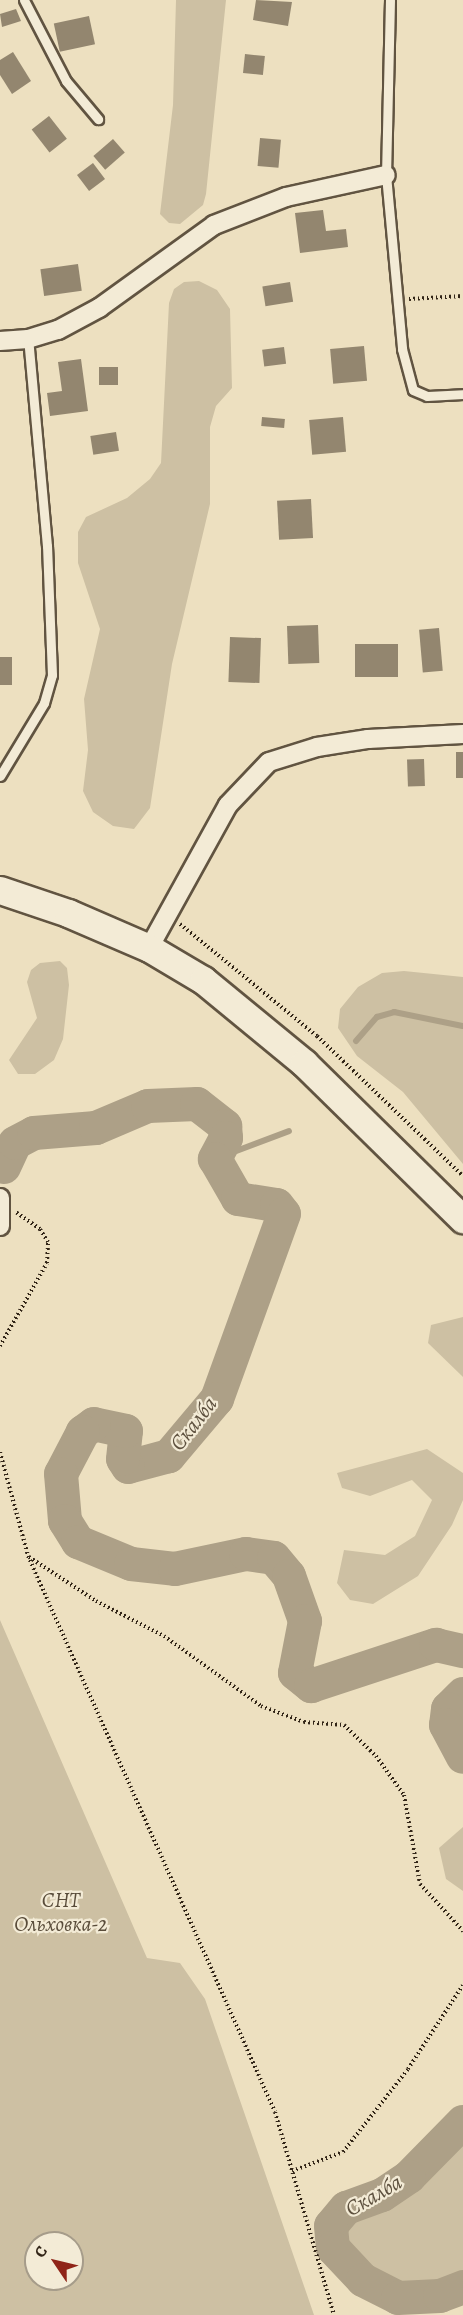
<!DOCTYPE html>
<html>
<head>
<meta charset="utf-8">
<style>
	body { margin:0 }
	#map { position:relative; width:463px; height:2315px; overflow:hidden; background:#ede0c0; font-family:Alegreya,serif }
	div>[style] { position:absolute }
	.green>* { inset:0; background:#cdc0a3 }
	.stream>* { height:6px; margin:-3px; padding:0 3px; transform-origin:3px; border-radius:3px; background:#ada087 }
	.river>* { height:34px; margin:-17px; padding:0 17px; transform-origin:17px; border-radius:17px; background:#ada087 }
	.building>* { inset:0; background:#93866f; transform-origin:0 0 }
	.path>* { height:4px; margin-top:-2px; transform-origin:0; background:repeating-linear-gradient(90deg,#322517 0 1.5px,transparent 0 4.5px) }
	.roads { filter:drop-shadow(2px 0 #615441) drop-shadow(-2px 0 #615441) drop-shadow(0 2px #615441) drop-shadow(0 -2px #615441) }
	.lane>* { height:9px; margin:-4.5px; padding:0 4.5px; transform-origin:4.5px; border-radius:4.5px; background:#f3ebd6 }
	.street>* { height:18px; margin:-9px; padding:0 9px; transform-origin:9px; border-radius:9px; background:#f3ebd6 }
	.secondary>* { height:27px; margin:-13.5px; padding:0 13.5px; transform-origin:13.5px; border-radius:13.5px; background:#f3ebd6 }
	span { translate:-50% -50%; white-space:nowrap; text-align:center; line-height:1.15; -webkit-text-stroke:4.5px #f3ebd6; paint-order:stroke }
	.park-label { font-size:21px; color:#594c3a; font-style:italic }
	.water-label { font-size:22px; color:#5d503e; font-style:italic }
	.north { position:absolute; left:24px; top:2231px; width:60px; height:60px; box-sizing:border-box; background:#f3ebd6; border:2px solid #a69c8a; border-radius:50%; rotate:305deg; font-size:16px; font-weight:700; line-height:24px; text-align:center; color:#322517 }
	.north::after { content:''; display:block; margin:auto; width:21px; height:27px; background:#8f2418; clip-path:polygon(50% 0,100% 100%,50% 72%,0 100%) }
</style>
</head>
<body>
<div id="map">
	<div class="green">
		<i style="clip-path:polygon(176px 0,226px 0,206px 194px,203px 205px,180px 224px,169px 223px,160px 214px,173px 105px)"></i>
		<i style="clip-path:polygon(199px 281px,217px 290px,230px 309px,232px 388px,216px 406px,210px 427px,210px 504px,172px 664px,150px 808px,134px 829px,113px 826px,93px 812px,83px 791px,88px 750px,84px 699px,100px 629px,78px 563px,78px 532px,86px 517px,127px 498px,150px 479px,161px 463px,169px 303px,174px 289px,184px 282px)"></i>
		<i style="clip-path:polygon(60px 961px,67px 968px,69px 985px,63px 1039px,54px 1060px,35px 1074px,18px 1074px,9px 1060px,37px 1018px,27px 982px,31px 970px,40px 963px)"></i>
		<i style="clip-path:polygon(404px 971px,463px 977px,463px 1164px,403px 1092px,357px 1056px,338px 1028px,340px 1009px,358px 987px,382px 973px)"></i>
		<i style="clip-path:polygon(463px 1317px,463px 1377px,428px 1343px,431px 1325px)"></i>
		<i style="clip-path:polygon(427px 1449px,463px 1473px,463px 1500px,452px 1525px,418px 1576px,373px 1604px,350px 1600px,337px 1583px,344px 1550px,385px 1555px,415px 1536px,432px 1500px,412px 1480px,370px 1496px,342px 1488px,337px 1473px)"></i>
		<i style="clip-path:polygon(evenodd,0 1620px,147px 1958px,180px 1963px,205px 1999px,314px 2315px,0 2315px,0 1620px,36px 2243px,72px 2243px,72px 2279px,36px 2279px,36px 2243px)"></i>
		<i style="clip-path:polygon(463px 1827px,463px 1891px,446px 1879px,439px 1848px)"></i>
		<i style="clip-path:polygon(463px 2122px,463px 2287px,440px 2296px,398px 2298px,363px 2279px,333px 2248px,331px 2226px,346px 2208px,382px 2195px,409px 2177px)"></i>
	</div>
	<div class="stream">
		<i style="left:356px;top:1041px;width:32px;rotate:-49deg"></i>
		<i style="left:377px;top:1017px;width:18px;rotate:-16deg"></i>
		<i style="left:394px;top:1012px;width:70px;rotate:11.5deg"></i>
		<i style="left:215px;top:1159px;width:79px;rotate:-20.7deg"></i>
	</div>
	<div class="river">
		<i style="left:4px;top:1167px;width:26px;rotate:-65deg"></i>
		<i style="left:15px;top:1143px;width:21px;rotate:-28deg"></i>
		<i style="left:34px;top:1133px;width:62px;rotate:-4.6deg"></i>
		<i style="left:96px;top:1128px;width:56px;rotate:-22.9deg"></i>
		<i style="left:148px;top:1106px;width:49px;rotate:-2.3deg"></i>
		<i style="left:197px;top:1104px;width:36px;rotate:38deg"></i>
		<i style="left:225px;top:1126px;width:12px;rotate:85deg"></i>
		<i style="left:226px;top:1138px;width:24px;rotate:118deg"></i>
		<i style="left:215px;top:1159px;width:46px;rotate:60.1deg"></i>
		<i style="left:238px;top:1199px;width:39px;rotate:9deg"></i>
		<i style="left:277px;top:1205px;width:11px;rotate:52deg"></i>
		<i style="left:284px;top:1214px;width:197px;rotate:109.9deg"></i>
		<i style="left:217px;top:1399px;width:75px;rotate:130.1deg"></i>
		<i style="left:169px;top:1456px;width:42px;rotate:165deg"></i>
		<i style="left:128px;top:1467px;width:9px;rotate:-122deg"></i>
		<i style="left:123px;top:1459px;width:28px;rotate:-84deg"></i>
		<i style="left:126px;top:1431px;width:33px;rotate:-168deg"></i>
		<i style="left:94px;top:1424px;width:14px;rotate:144deg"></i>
		<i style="left:83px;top:1432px;width:47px;rotate:117.6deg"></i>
		<i style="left:61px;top:1474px;width:47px;rotate:85.1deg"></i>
		<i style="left:65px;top:1521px;width:25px;rotate:58deg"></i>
		<i style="left:78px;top:1542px;width:57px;rotate:22.5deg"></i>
		<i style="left:131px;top:1564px;width:44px;rotate:6.5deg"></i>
		<i style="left:175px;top:1569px;width:73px;rotate:-11.9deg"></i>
		<i style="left:246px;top:1554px;width:28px;rotate:8deg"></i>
		<i style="left:274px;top:1558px;width:23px;rotate:50deg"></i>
		<i style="left:289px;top:1576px;width:48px;rotate:70.4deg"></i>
		<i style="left:305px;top:1621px;width:53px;rotate:100.9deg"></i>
		<i style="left:295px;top:1673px;width:21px;rotate:39deg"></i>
		<i style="left:311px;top:1686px;width:132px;rotate:-18.2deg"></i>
		<i style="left:436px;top:1645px;width:28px;rotate:13deg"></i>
		<i style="left:463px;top:1694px;width:21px;rotate:135deg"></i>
		<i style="left:448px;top:1709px;width:16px;rotate:97deg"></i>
		<i style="left:446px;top:1725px;width:36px;rotate:62deg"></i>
		<i style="left:463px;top:2122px;width:77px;rotate:134.5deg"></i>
		<i style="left:409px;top:2177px;width:32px;rotate:146deg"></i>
		<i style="left:382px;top:2195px;width:38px;rotate:160deg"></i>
		<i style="left:346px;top:2208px;width:23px;rotate:130deg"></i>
		<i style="left:331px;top:2226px;width:22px;rotate:85deg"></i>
		<i style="left:333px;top:2248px;width:44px;rotate:46.8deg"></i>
		<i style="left:363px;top:2280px;width:39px;rotate:27deg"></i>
		<i style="left:398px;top:2298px;width:42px;rotate:-2.7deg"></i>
		<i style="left:440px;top:2296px;width:25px;rotate:-21deg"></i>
	</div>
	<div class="building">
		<i style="clip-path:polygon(256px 0,292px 2px,288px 26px,253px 20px)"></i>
		<i style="clip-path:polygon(16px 9px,21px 21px,2px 27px,0 14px)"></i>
		<i style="left:89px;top:16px;width:29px;height:36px;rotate:78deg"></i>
		<i style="clip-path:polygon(13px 52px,31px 81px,12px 94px,0 75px,0 60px)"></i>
		<i style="left:245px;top:54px;width:20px;height:19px;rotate:6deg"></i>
		<i style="left:49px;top:116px;width:29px;height:22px;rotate:52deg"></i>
		<i style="left:260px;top:138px;width:21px;height:28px;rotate:5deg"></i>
		<i style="left:113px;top:139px;width:18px;height:26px;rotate:49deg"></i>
		<i style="left:93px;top:163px;width:20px;height:20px;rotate:53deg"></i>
		<i style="clip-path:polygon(323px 210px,326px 231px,346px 229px,348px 247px,300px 253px,295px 213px)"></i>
		<i style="left:78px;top:264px;width:27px;height:38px;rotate:82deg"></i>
		<i style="left:290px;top:282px;width:20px;height:28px;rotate:81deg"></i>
		<i style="left:364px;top:346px;width:35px;height:34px;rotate:85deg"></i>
		<i style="left:284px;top:347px;width:17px;height:22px;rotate:83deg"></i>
		<i style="clip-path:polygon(81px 359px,88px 411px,50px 416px,47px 393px,62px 391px,58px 362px)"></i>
		<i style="left:99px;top:367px;width:19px;height:18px"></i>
		<i style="left:262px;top:417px;width:23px;height:9px;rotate:5deg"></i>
		<i style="left:343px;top:417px;width:35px;height:34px;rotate:85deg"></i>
		<i style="left:116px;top:432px;width:19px;height:26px;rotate:81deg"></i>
		<i style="left:311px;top:499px;width:39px;height:34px;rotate:87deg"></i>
		<i style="left:318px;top:625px;width:38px;height:31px;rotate:88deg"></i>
		<i style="left:439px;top:628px;width:43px;height:20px;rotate:85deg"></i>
		<i style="left:230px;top:637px;width:31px;height:45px;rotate:2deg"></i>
		<i style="left:355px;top:644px;width:43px;height:33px"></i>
		<i style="left:0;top:657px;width:12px;height:28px"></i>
		<i style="left:456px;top:752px;width:7px;height:26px"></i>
		<i style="left:424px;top:759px;width:27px;height:17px;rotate:88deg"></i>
	</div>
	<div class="path">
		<i style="left:409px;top:299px;width:54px;rotate:-3.2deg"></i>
		<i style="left:180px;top:924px;width:177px;rotate:39.3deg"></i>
		<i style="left:317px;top:1036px;width:202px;rotate:43.8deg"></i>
		<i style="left:0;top:1346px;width:95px;rotate:-60.5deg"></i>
		<i style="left:47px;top:1263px;width:21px;rotate:-87deg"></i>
		<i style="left:48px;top:1242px;width:15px;rotate:-122deg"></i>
		<i style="left:40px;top:1229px;width:29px;rotate:-145deg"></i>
		<i style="left:0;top:1452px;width:108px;rotate:74.9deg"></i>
		<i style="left:28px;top:1556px;width:608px;rotate:66.05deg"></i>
		<i style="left:275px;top:2112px;width:211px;rotate:73.8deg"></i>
		<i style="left:29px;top:1557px;width:80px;rotate:33.3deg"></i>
		<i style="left:96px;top:1601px;width:76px;rotate:27.2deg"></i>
		<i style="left:164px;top:1636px;width:120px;rotate:35.8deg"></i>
		<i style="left:261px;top:1706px;width:46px;rotate:20.4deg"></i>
		<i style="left:304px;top:1722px;width:40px;rotate:4.3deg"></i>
		<i style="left:344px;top:1725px;width:45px;rotate:44.1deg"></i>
		<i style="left:376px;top:1756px;width:48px;rotate:54.3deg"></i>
		<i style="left:404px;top:1795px;width:90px;rotate:79.8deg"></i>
		<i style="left:420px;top:1884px;width:64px;rotate:47.5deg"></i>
		<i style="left:292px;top:2171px;width:54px;rotate:-20.4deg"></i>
		<i style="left:343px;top:2152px;width:105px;rotate:-51.9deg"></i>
		<i style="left:408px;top:2069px;width:100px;rotate:-56.8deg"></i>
	</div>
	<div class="roads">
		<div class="lane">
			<i style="left:24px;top:0;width:91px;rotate:62.6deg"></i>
			<i style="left:66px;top:81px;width:50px;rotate:49.9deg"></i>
			<i style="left:390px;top:0;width:175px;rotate:91.3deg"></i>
			<i style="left:386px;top:175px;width:175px;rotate:84.7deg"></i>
			<i style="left:402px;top:349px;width:42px;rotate:75deg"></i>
			<i style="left:413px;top:390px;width:15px;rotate:23deg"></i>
			<i style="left:427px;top:396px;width:36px;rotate:-3deg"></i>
			<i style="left:0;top:776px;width:85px;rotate:-58.9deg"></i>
			<i style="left:44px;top:703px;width:29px;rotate:-74deg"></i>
			<i style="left:52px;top:675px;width:129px;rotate:-92.2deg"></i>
			<i style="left:47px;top:546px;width:208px;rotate:-95.2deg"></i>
		</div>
		<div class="street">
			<i style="left:0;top:341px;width:28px;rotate:-4deg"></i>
			<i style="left:28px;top:339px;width:31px;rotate:-17deg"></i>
			<i style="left:58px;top:330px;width:47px;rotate:-28.2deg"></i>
			<i style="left:99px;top:308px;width:142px;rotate:-35.8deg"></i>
			<i style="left:214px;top:225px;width:77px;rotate:-21.3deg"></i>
			<i style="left:286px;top:197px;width:102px;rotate:-12.4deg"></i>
			<i style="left:149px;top:948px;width:163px;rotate:-61.1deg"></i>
			<i style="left:228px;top:805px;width:59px;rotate:-46.4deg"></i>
			<i style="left:269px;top:762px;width:50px;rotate:-17.4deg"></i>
			<i style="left:317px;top:747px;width:52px;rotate:-8.9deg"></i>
			<i style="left:368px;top:739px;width:95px;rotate:-3deg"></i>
			<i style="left:0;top:1198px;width:28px;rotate:90deg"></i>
		</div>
		<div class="secondary">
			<i style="left:0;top:890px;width:72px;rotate:18.7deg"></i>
			<i style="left:68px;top:913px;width:88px;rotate:23.4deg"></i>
			<i style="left:149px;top:948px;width:63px;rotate:30.7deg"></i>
			<i style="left:203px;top:980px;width:131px;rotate:39.4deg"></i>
			<i style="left:304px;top:1063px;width:223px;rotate:44.5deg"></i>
		</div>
	</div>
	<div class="park-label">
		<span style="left:61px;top:1912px">СНТ<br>Ольховка-2</span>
	</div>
	<div class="water-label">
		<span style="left:194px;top:1424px;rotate:-52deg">Скалба</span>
		<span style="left:374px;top:2196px;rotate:-30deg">Скалба</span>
	</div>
	<div class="north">С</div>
</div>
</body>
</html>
